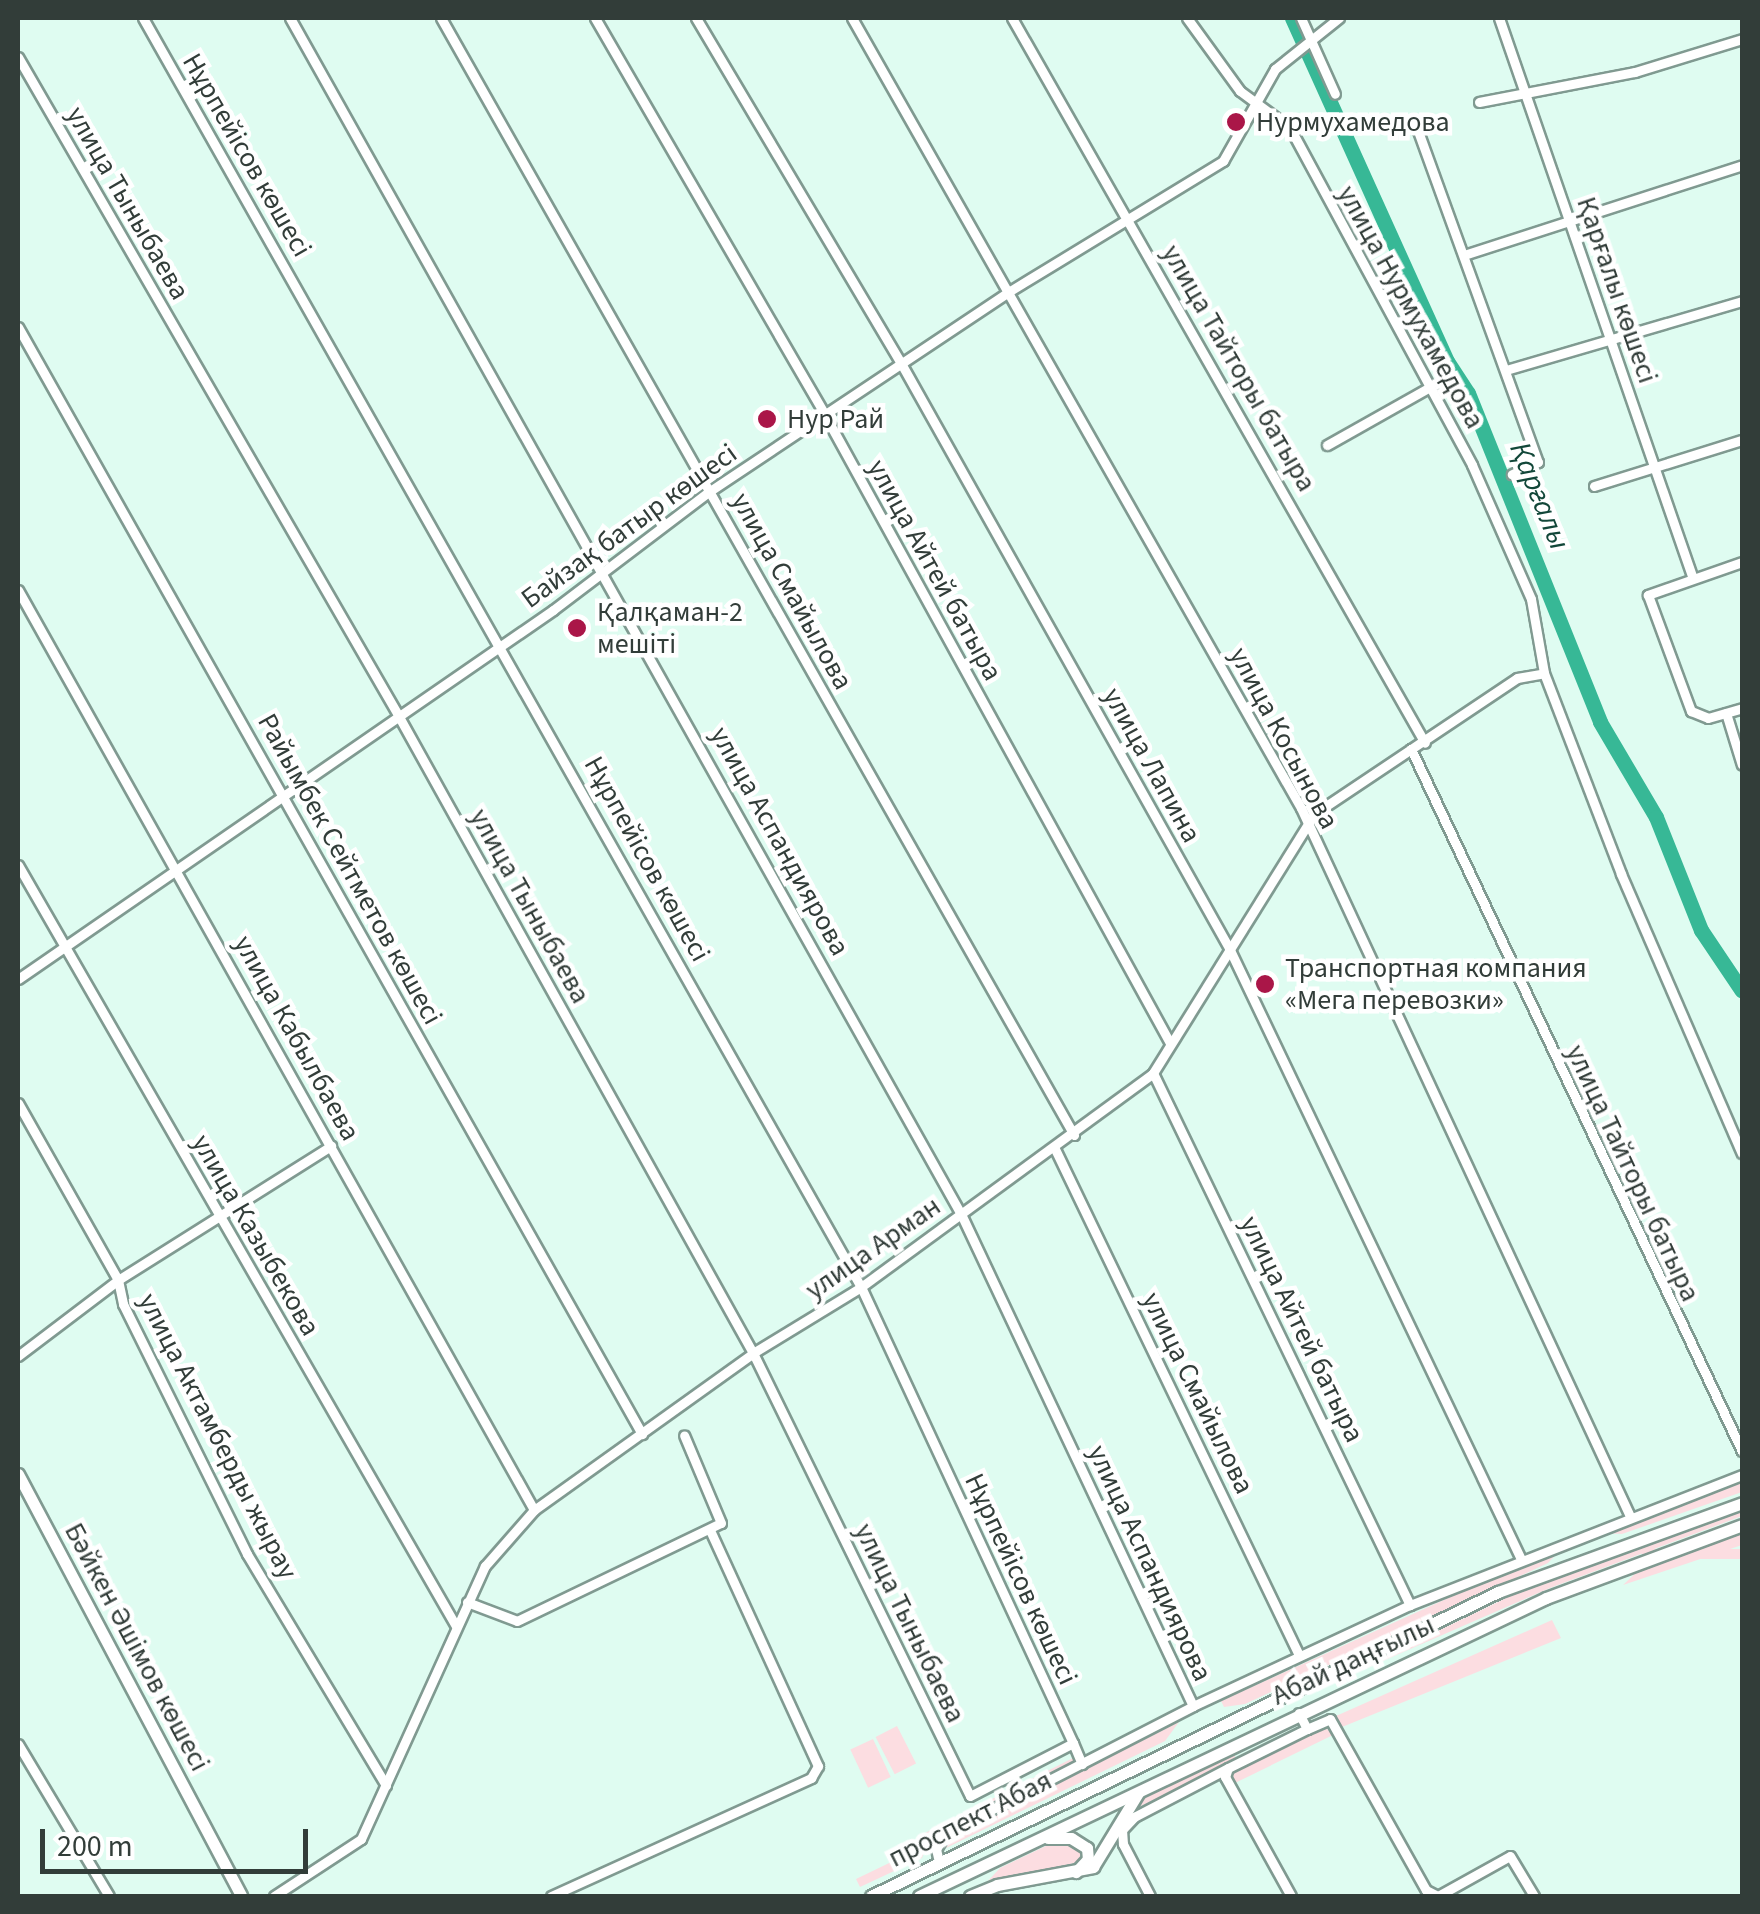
<!DOCTYPE html>
<html>
<head>
<meta charset="utf-8">
<style>
	body { margin:0 }
	#map { position:relative; width:1760px; height:1914px; overflow:hidden; background:#dffcf1; font-family:"Source Sans 3",sans-serif }
	div>[style] { position:absolute }
	.green>* { inset:0; background:#fcdde1; transform-origin:0 0 }
	.river>* { height:15px; margin:-7.5px; padding:0 7.5px; transform-origin:7.5px; border-radius:7.5px; background:#37b896 }
	.roads { filter:drop-shadow(2px 0 #809a91) drop-shadow(-2px 0 #809a91) drop-shadow(0 2px #809a91) drop-shadow(0 -2px #809a91) }
	.minor>* { height:9px; margin:-4.5px; padding:0 4.5px; transform-origin:4.5px; border-radius:4.5px; background:#fff }
	.major>* { height:11px; margin:-5.5px; padding:0 5.5px; transform-origin:5.5px; border-radius:5.5px; background:#fff }
	.dots>* { width:28px; height:28px; translate:-50% -50%; box-sizing:border-box; border:5px solid #fff; border-radius:50% }
	span { translate:-50% -50%; white-space:nowrap; text-align:center; line-height:1.15; -webkit-text-stroke:9px #fff; paint-order:stroke }
	.poi-label { font-size:28px; color:#323d39 }
	.left { translate:0 -50%; text-align:left }
	.street-label { font-size:28px; color:#323d39 }
	.water-label { font-size:30px; color:#124739; font-style:italic }
	.frame { position:absolute; inset:0; border:20px solid #323d39; pointer-events:none }
	.scale { position:absolute; left:40px; top:1829px; width:268px; height:45px; box-sizing:border-box; border:5px solid #323d39; border-top:0; padding-left:12px; font-size:30px; line-height:35px; white-space:nowrap; color:#323d39; -webkit-text-stroke:8px #fff; paint-order:stroke }
</style>
</head>
<body>
<div id="map">
	<div class="green">
		<i style="clip-path:polygon(1742px 1481px,1742px 1492px,1622px 1534px,1603px 1533px)"></i>
		<i style="clip-path:polygon(1742px 1509px,1742px 1516px,1550px 1588px,1307px 1694px,1546px 1579px)"></i>
		<i style="clip-path:polygon(1742px 1533px,1742px 1545px,1623px 1585px,1641px 1568px)"></i>
		<i style="clip-path:polygon(1565px 1545px,1548px 1563px,1245px 1704px,1224px 1707px,1221px 1701px)"></i>
		<i style="left:1742px;top:1549px;width:10px;height:100px;rotate:90deg"></i>
		<i style="clip-path:polygon(1552px 1620px,1561px 1638px,1342px 1727px,1336px 1716px)"></i>
		<i style="clip-path:polygon(1179px 1722px,1165px 1741px,946px 1848px,946px 1839px)"></i>
		<i style="left:897px;top:1726px;width:42px;height:24px;rotate:63deg"></i>
		<i style="clip-path:polygon(1324px 1726px,1333px 1735px,1235px 1783px,1232px 1772px,1240px 1766px)"></i>
		<i style="left:873px;top:1739px;width:42px;height:25px;rotate:65deg"></i>
		<i style="clip-path:polygon(1234px 1754px,1236px 1759px,1127px 1813px,1141px 1798px)"></i>
		<i style="clip-path:polygon(1073px 1758px,1073px 1765px,930px 1836px,922px 1858px,860px 1887px,856px 1879px,914px 1851px,925px 1833px)"></i>
		<i style="clip-path:polygon(1070px 1842px,1081px 1849px,1084px 1861px,987px 1882px,1000px 1868px,1050px 1844px)"></i>
	</div>
	<div class="river">
		<i style="left:1292px;top:18px;width:376px;rotate:65.7deg"></i>
		<i style="left:1447px;top:361px;width:38px;rotate:57deg"></i>
		<i style="left:1468px;top:393px;width:354px;rotate:68.1deg"></i>
		<i style="left:1600px;top:722px;width:110px;rotate:59.5deg"></i>
		<i style="left:1656px;top:817px;width:122px;rotate:68.3deg"></i>
		<i style="left:1701px;top:930px;width:73px;rotate:56.1deg"></i>
	</div>
	<div class="roads">
		<div class="minor">
			<i style="left:143px;top:18px;width:1458px;rotate:60.5deg"></i>
			<i style="left:861px;top:1287px;width:503px;rotate:65.07deg"></i>
			<i style="left:290px;top:18px;width:1371px;rotate:60.71deg"></i>
			<i style="left:961px;top:1214px;width:544px;rotate:64.75deg"></i>
			<i style="left:441px;top:18px;width:1284px;rotate:60.46deg"></i>
			<i style="left:595px;top:18px;width:461px;rotate:59.9deg"></i>
			<i style="left:826px;top:417px;width:714px;rotate:61.21deg"></i>
			<i style="left:696px;top:18px;width:404px;rotate:59.3deg"></i>
			<i style="left:902px;top:365px;width:668px;rotate:60.71deg"></i>
			<i style="left:1229px;top:948px;width:677px;rotate:64.46deg"></i>
			<i style="left:852px;top:18px;width:909px;rotate:60.39deg"></i>
			<i style="left:1301px;top:808px;width:781px;rotate:65.08deg"></i>
			<i style="left:1012px;top:18px;width:834px;rotate:60.33deg"></i>
			<i style="left:1187px;top:18px;width:90px;rotate:54deg"></i>
			<i style="left:1240px;top:91px;width:62px;rotate:36.5deg"></i>
			<i style="left:1290px;top:128px;width:383px;rotate:61.6deg"></i>
			<i style="left:1472px;top:465px;width:146px;rotate:66.2deg"></i>
			<i style="left:1531px;top:599px;width:75px;rotate:80deg"></i>
			<i style="left:1544px;top:673px;width:215px;rotate:69deg"></i>
			<i style="left:1621px;top:874px;width:304px;rotate:66.6deg"></i>
			<i style="left:1301px;top:18px;width:83px;rotate:65.9deg"></i>
			<i style="left:1499px;top:18px;width:590px;rotate:70.92deg"></i>
			<i style="left:18px;top:57px;width:760px;rotate:59.99deg"></i>
			<i style="left:398px;top:715px;width:730px;rotate:60.91deg"></i>
			<i style="left:753px;top:1353px;width:493px;rotate:63.9deg"></i>
			<i style="left:970px;top:1796px;width:116px;rotate:-27.2deg"></i>
			<i style="left:1073px;top:1743px;width:23px;rotate:67deg"></i>
			<i style="left:1479px;top:102px;width:159px;rotate:-10.9deg"></i>
			<i style="left:1635px;top:72px;width:112px;rotate:-17.1deg"></i>
			<i style="left:1418px;top:131px;width:352px;rotate:70.1deg"></i>
			<i style="left:1538px;top:462px;width:29px;rotate:155deg"></i>
			<i style="left:1467px;top:254px;width:289px;rotate:-17.9deg"></i>
			<i style="left:18px;top:327px;width:1271px;rotate:60.59deg"></i>
			<i style="left:1506px;top:370px;width:246px;rotate:-16.3deg"></i>
			<i style="left:1327px;top:445px;width:118px;rotate:-29.4deg"></i>
			<i style="left:1594px;top:486px;width:155px;rotate:-17.3deg"></i>
			<i style="left:1742px;top:562px;width:100px;rotate:160.7deg"></i>
			<i style="left:1648px;top:595px;width:124px;rotate:69.7deg"></i>
			<i style="left:1691px;top:711px;width:18px;rotate:22deg"></i>
			<i style="left:1708px;top:718px;width:35px;rotate:-16deg"></i>
			<i style="left:18px;top:590px;width:1055px;rotate:60.71deg"></i>
			<i style="left:1726px;top:713px;width:54px;rotate:72.9deg"></i>
			<i style="left:1411px;top:749px;width:776px;rotate:64.76deg"></i>
			<i style="left:18px;top:865px;width:878px;rotate:60.08deg"></i>
			<i style="left:18px;top:979px;width:650px;rotate:-34.59deg"></i>
			<i style="left:553px;top:610px;width:197px;rotate:-37.2deg"></i>
			<i style="left:710px;top:491px;width:361px;rotate:-33.7deg"></i>
			<i style="left:1010px;top:291px;width:250px;rotate:-31.4deg"></i>
			<i style="left:1223px;top:161px;width:106px;rotate:-60.5deg"></i>
			<i style="left:1275px;top:69px;width:82px;rotate:-38.6deg"></i>
			<i style="left:1153px;top:1073px;width:591px;rotate:64.22deg"></i>
			<i style="left:18px;top:1103px;width:203px;rotate:60.5deg"></i>
			<i style="left:118px;top:1280px;width:25px;rotate:78deg"></i>
			<i style="left:123px;top:1304px;width:279px;rotate:63.6deg"></i>
			<i style="left:247px;top:1554px;width:270px;rotate:59deg"></i>
			<i style="left:1055px;top:1149px;width:562px;rotate:64.26deg"></i>
			<i style="left:18px;top:1356px;width:126px;rotate:-37.2deg"></i>
			<i style="left:118px;top:1280px;width:252px;rotate:-32.2deg"></i>
			<i style="left:467px;top:1602px;width:53px;rotate:20.8deg"></i>
			<i style="left:517px;top:1621px;width:226px;rotate:-25.7deg"></i>
			<i style="left:721px;top:1523px;width:95px;rotate:-112.8deg"></i>
			<i style="left:1307px;top:1729px;width:25px;rotate:-23deg"></i>
			<i style="left:1330px;top:1719px;width:196px;rotate:60.7deg"></i>
			<i style="left:1426px;top:1890px;width:13px;rotate:27deg"></i>
			<i style="left:18px;top:1744px;width:177px;rotate:59.1deg"></i>
			<i style="left:939px;top:1862px;width:13px;rotate:-103deg"></i>
			<i style="left:936px;top:1849px;width:19px;rotate:-58deg"></i>
			<i style="left:946px;top:1833px;width:278px;rotate:-27.2deg"></i>
			<i style="left:1193px;top:1706px;width:239px;rotate:-25deg"></i>
			<i style="left:1410px;top:1605px;width:357px;rotate:-21.4deg"></i>
			<i style="left:274px;top:1896px;width:104px;rotate:-33.2deg"></i>
			<i style="left:361px;top:1839px;width:300px;rotate:-65.6deg"></i>
			<i style="left:485px;top:1566px;width:74px;rotate:-48.8deg"></i>
			<i style="left:534px;top:1510px;width:269px;rotate:-35.6deg"></i>
			<i style="left:753px;top:1353px;width:127px;rotate:-31.4deg"></i>
			<i style="left:861px;top:1287px;width:362px;rotate:-36.2deg"></i>
			<i style="left:1153px;top:1073px;width:305px;rotate:-58.1deg"></i>
			<i style="left:1314px;top:814px;width:244px;rotate:-33.8deg"></i>
			<i style="left:1517px;top:678px;width:27px;rotate:-10deg"></i>
			<i style="left:551px;top:1896px;width:286px;rotate:-24.4deg"></i>
			<i style="left:811px;top:1778px;width:14px;rotate:-60deg"></i>
			<i style="left:818px;top:1766px;width:260px;rotate:-114.6deg"></i>
			<i style="left:1150px;top:1896px;width:59px;rotate:-117.4deg"></i>
			<i style="left:1123px;top:1844px;width:14px;rotate:-94deg"></i>
			<i style="left:1122px;top:1830px;width:18px;rotate:-47deg"></i>
			<i style="left:1134px;top:1817px;width:106px;rotate:-27.5deg"></i>
			<i style="left:1291px;top:1896px;width:136px;rotate:-119deg"></i>
			<i style="left:1225px;top:1777px;width:9px;rotate:-72deg"></i>
			<i style="left:1228px;top:1768px;width:88px;rotate:-26.3deg"></i>
			<i style="left:1307px;top:1729px;width:18px;rotate:-117deg"></i>
			<i style="left:1438px;top:1896px;width:82px;rotate:-29.1deg"></i>
			<i style="left:1510px;top:1856px;width:47px;rotate:59deg"></i>
		</div>
		<div class="major">
			<i style="left:18px;top:1474px;width:477px;rotate:62.1deg"></i>
			<i style="left:1048px;top:1838px;width:23px"></i>
			<i style="left:1071px;top:1838px;width:19px;rotate:32deg"></i>
			<i style="left:1087px;top:1848px;width:11px;rotate:85deg"></i>
			<i style="left:1088px;top:1859px;width:18px;rotate:133deg"></i>
			<i style="left:871px;top:1896px;width:697px;rotate:-25.87deg"></i>
			<i style="left:1498px;top:1592px;width:260px;rotate:-20deg"></i>
			<i style="left:919px;top:1896px;width:694px;rotate:-25.42deg"></i>
			<i style="left:1546px;top:1598px;width:209px;rotate:-20.4deg"></i>
			<i style="left:970px;top:1896px;width:29px;rotate:-22deg"></i>
			<i style="left:997px;top:1885px;width:98px;rotate:-10.6deg"></i>
			<i style="left:1093px;top:1867px;width:87px;rotate:-58.7deg"></i>
		</div>
	</div>
	<div class="dots">
		<i style="left:1236px;top:122px;background:#aa1648"></i>
		<i style="left:767px;top:419px;background:#aa1648"></i>
		<i style="left:577px;top:628px;background:#aa1648"></i>
		<i style="left:1265px;top:984px;background:#aa1648"></i>
	</div>
	<div class="poi-label">
		<span class="left" style="left:1256px;top:122px">Нурмухамедова</span>
		<span class="left" style="left:787px;top:419px">Нур Рай</span>
		<span class="left" style="left:597px;top:628px">Қалқаман-2<br>мешіті</span>
		<span class="left" style="left:1285px;top:984px">Транспортная компания<br>«Мега перевозки»</span>
	</div>
	<div class="street-label">
		<span style="left:247px;top:155px;rotate:60deg">Нұрпейісов көшесі</span>
		<span style="left:128px;top:203px;rotate:60deg">улица Тыныбаева</span>
		<span style="left:1617px;top:290px;rotate:71deg">Қарғалы көшесі</span>
		<span style="left:1411px;top:307px;rotate:61deg">улица Нурмухамедова</span>
		<span style="left:1239px;top:368px;rotate:60deg">улица Тайторы батыра</span>
		<span style="left:629px;top:526px;rotate:-36deg">Байзақ батыр көшесі</span>
		<span style="left:935px;top:570px;rotate:61deg">улица Айтей батыра</span>
		<span style="left:792px;top:591px;rotate:61deg">улица Смайылова</span>
		<span style="left:1284px;top:738px;rotate:62deg">улица Косынова</span>
		<span style="left:1152px;top:765px;rotate:61deg">улица Лапина</span>
		<span style="left:780px;top:841px;rotate:61deg">улица Аспандиярова</span>
		<span style="left:647px;top:859px;rotate:61deg">Нұрпейісов көшесі</span>
		<span style="left:350px;top:869px;rotate:61deg">Райымбек Сейтметов көшесі</span>
		<span style="left:530px;top:906px;rotate:61deg">улица Тыныбаева</span>
		<span style="left:297px;top:1038px;rotate:61deg">улица Кабылбаева</span>
		<span style="left:1633px;top:1173px;rotate:65deg">улица Тайторы батыра</span>
		<span style="left:256px;top:1235px;rotate:60deg">улица Казыбекова</span>
		<span style="left:873px;top:1248px;rotate:-35deg">улица Арман</span>
		<span style="left:1302px;top:1329px;rotate:64deg">улица Айтей батыра</span>
		<span style="left:1198px;top:1393px;rotate:64deg">улица Смайылова</span>
		<span style="left:218px;top:1436px;rotate:63deg">улица Актамберды жырау</span>
		<span style="left:1150px;top:1563px;rotate:65deg">улица Аспандиярова</span>
		<span style="left:1021px;top:1579px;rotate:65deg">Нұрпейісов көшесі</span>
		<span style="left:910px;top:1623px;rotate:64deg">улица Тыныбаева</span>
		<span style="left:137px;top:1647px;rotate:62deg">Бәйкен Әшімов көшесі</span>
		<span style="left:1353px;top:1660px;rotate:-25deg">Абай даңғылы</span>
		<span style="left:970px;top:1819px;rotate:-27deg">проспект Абая</span>
	</div>
	<div class="water-label">
		<span style="left:1539px;top:496px;rotate:68deg">Қарғалы</span>
	</div>
	<div class="frame"></div>
	<div class="scale">200 m</div>
</div>
</body>
</html>
